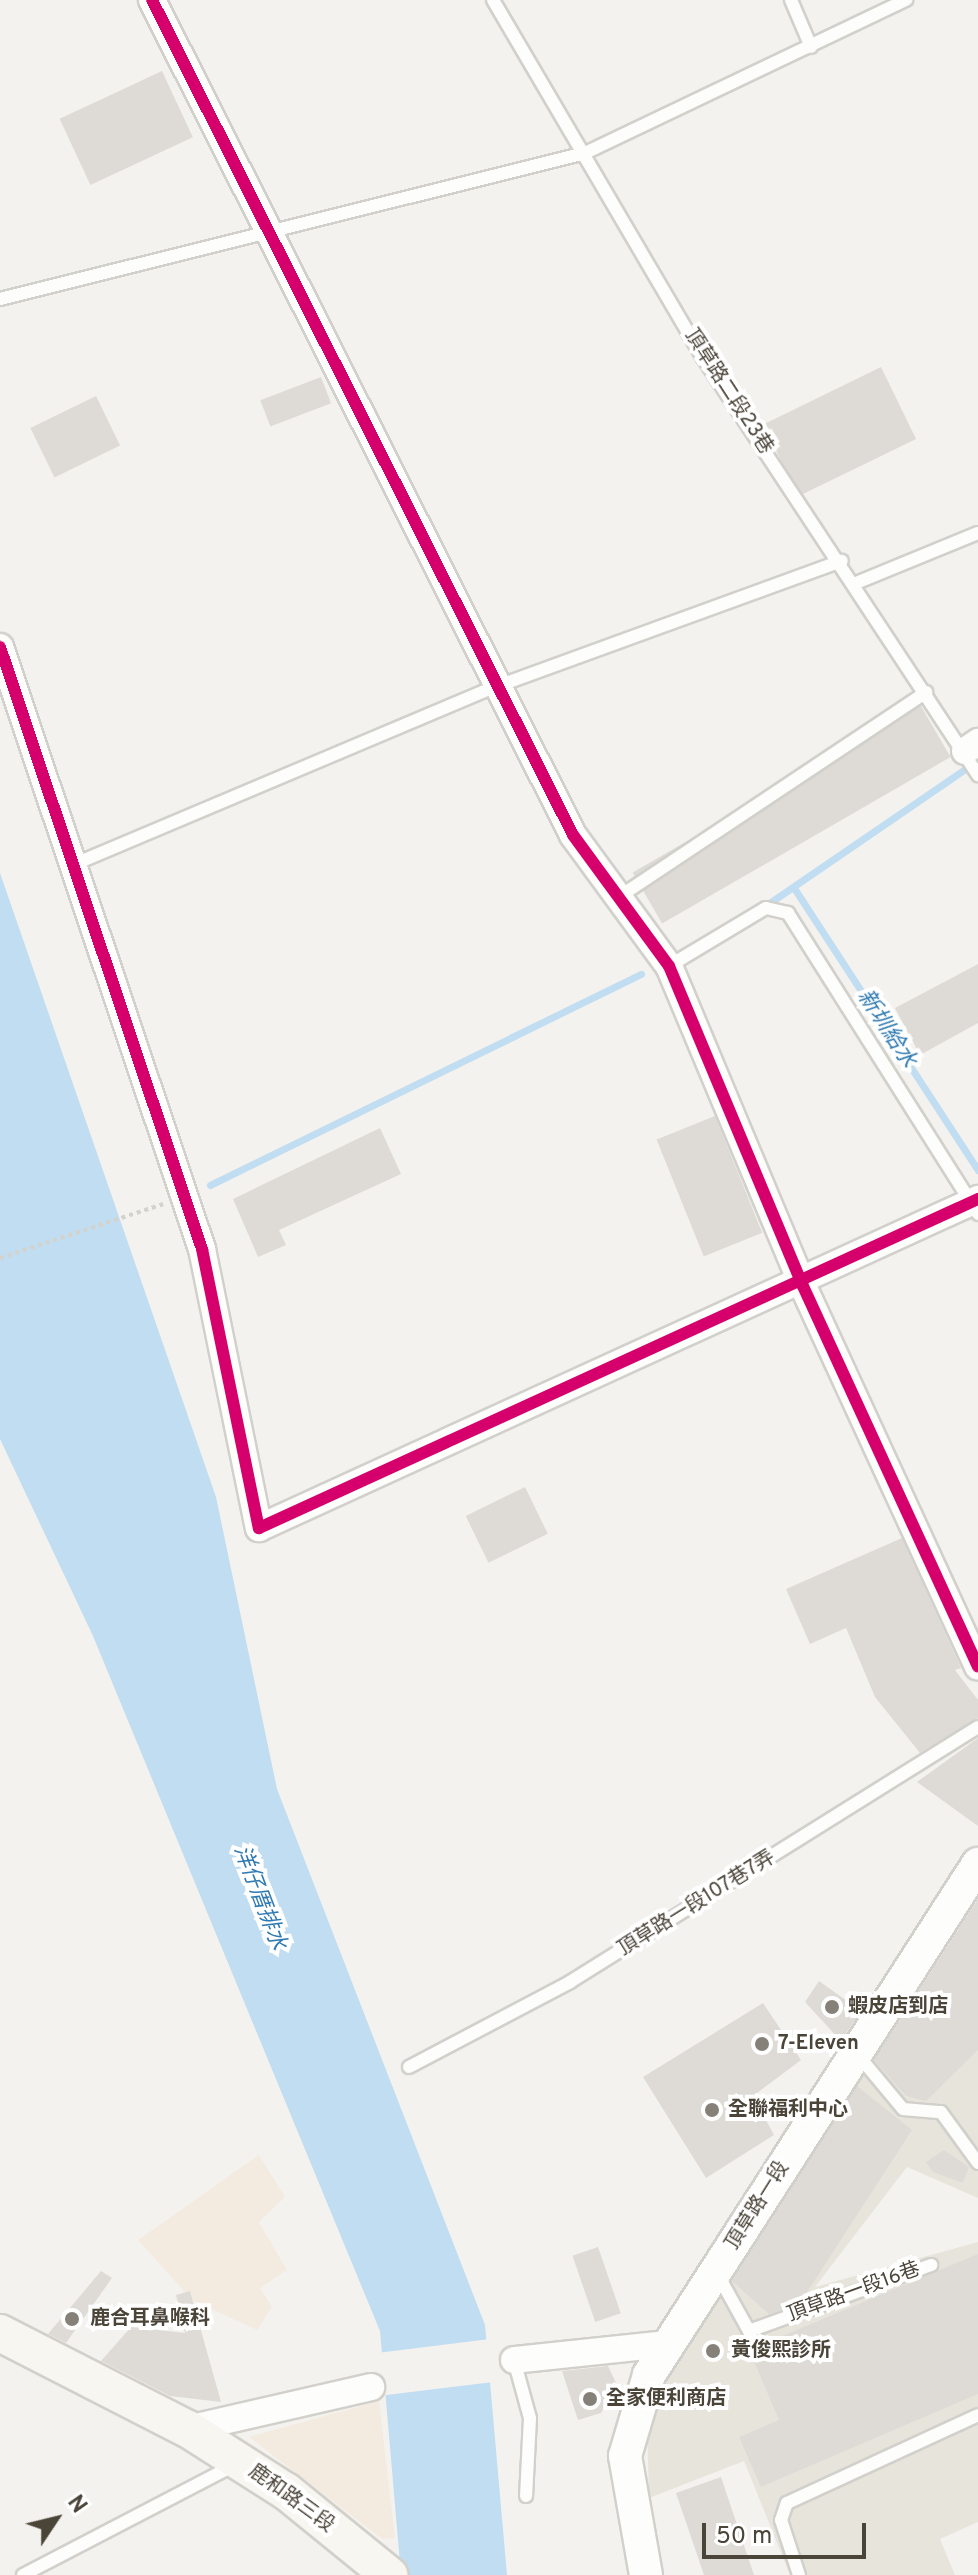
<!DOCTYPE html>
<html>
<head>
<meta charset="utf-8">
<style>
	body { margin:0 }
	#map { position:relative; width:978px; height:2575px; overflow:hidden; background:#f4f2ee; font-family:Overpass,"Noto Sans TC",sans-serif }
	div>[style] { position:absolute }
	.residential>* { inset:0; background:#e7e4dc }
	.commercial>* { inset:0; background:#f3ebdf }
	.water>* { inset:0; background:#c0ddf1 }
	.pier>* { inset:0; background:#f4f2ee; transform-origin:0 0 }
	.stream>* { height:7px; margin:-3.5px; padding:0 3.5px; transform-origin:3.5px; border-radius:3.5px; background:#c0ddf1 }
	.building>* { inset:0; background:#dedbd6; transform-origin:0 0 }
	.path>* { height:4px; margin-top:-2px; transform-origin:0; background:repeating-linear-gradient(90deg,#d3d2cc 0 4px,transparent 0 8px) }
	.roads { filter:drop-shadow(2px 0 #d2d0cb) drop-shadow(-2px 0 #d2d0cb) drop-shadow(0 2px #d2d0cb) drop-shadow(0 -2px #d2d0cb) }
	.service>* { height:12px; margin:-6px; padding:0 6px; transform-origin:6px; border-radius:6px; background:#fdfdfc }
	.minor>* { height:26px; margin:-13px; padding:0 13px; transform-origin:13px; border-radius:13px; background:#fdfdfc }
	.tertiary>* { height:32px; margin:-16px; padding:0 16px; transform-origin:16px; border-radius:16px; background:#fdfdfc }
	.secondary>* { height:36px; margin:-18px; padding:0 18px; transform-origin:18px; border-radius:18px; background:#f7f6f1 }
	.cycleway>* { height:12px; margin:-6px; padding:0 6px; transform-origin:6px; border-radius:6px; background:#d6006c }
	.dots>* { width:22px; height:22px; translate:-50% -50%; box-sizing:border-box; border:4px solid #fff; border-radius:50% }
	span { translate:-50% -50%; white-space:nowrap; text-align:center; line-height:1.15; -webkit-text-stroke:8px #fff; paint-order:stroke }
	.street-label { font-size:20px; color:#4b4439 }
	.poi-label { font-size:20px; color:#4b4439; font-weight:700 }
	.left { translate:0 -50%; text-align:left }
	.water-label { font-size:22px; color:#2e7ab2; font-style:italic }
	.north { position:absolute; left:16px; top:2479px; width:80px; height:80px; -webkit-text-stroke:6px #fff; paint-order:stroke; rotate:55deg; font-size:22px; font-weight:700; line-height:32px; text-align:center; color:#4b4439 }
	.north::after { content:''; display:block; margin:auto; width:28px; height:36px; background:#4b4439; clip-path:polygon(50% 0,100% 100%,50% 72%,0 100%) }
	.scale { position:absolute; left:702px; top:2523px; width:164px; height:36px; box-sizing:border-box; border:4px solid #4b4439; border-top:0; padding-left:10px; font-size:24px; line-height:28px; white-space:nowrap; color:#4b4439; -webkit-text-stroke:6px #fff; paint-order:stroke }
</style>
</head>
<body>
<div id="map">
	<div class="residential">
		<i style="clip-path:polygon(978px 1904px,978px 2198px,907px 2167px,815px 2287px,978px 2242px,978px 2522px,940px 2539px,955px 2575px,790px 2575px,744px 2461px,649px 2498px,647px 2426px,674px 2360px)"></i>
	</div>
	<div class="commercial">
		<i style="clip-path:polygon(259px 2155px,285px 2197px,259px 2222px,287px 2270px,260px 2288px,272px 2307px,257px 2330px,192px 2300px,138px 2240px)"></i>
		<i style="clip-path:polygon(379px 2401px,395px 2538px,382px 2539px,249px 2437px)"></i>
	</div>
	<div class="water">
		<i style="clip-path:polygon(0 873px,216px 1497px,277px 1789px,485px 2325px,507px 2575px,401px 2575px,380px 2331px,93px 1636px,0 1439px)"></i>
	</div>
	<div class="pier">
		<i style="left:490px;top:2339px;width:43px;height:114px;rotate:83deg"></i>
	</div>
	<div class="stream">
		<i style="left:794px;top:888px;width:337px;rotate:56.9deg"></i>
		<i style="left:762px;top:908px;width:262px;rotate:-34.4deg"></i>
		<i style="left:210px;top:1185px;width:480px;rotate:-26.1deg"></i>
	</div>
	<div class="building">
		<i style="left:162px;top:71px;width:73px;height:113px;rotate:65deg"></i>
		<i style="left:881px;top:367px;width:80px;height:131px;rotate:64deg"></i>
		<i style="left:321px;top:377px;width:28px;height:65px;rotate:69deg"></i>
		<i style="left:96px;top:396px;width:55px;height:73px;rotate:64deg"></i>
		<i style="left:921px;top:706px;width:59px;height:333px;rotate:60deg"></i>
		<i style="clip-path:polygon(978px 964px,978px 1023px,920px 1055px,895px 1008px)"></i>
		<i style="left:715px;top:1116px;width:126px;height:63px;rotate:68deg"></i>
		<i style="clip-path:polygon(380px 1128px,401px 1174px,279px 1230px,286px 1245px,258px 1257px,233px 1199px)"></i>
		<i style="left:525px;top:1487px;width:52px;height:66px;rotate:64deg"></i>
		<i style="clip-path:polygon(902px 1538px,961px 1668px,955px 1670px,978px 1700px,978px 1718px,920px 1753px,875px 1697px,846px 1628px,810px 1644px,786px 1589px)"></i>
		<i style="clip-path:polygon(978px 1738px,978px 1826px,917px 1782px)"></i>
		<i style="clip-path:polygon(978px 1899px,978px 2050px,926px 2101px,906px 2096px,874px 2060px)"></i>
		<i style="clip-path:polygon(819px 1981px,861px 2011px,841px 2041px,805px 2002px)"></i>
		<i style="clip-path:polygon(763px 2003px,801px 2060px,753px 2096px,774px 2135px,706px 2178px,643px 2077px)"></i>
		<i style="clip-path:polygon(857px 2086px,912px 2130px,800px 2303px,769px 2314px,732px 2281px)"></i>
		<i style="clip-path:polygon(944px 2150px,969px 2167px,963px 2183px,933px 2172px,926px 2162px)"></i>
		<i style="left:598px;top:2247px;width:70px;height:27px;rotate:71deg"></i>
		<i style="clip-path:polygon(978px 2254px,978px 2394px,761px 2487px,739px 2437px,779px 2420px,749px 2350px)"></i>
		<i style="clip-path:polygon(101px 2271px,112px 2278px,66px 2343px,48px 2334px)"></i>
		<i style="clip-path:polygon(190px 2291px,221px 2402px,170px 2396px,101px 2361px,131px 2327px,185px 2333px,176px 2295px)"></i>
		<i style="clip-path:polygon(608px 2366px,617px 2385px,601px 2413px,578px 2420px,562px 2371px)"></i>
		<i style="clip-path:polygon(721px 2477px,754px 2575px,704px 2575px,676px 2493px)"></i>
	</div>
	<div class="path">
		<i style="left:0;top:1258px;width:172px;rotate:-18.3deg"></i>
	</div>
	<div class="roads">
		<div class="service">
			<i style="left:493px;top:0;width:415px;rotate:59.6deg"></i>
			<i style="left:703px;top:358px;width:500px;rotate:56.6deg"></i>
			<i style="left:791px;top:0;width:51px;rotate:66.9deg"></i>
			<i style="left:0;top:299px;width:603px;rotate:-14.01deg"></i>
			<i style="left:585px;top:153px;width:356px;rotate:-25.5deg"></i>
			<i style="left:856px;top:583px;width:132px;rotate:-22.3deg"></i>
			<i style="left:75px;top:864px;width:456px;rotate:-22.9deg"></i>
			<i style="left:495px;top:687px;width:369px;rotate:-20deg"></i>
			<i style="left:616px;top:899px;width:373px;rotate:-33.7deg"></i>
			<i style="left:669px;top:966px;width:113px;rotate:-30.9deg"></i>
			<i style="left:766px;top:908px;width:23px;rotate:13deg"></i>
			<i style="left:788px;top:913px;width:356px;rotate:57.7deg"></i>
			<i style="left:858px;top:2055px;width:70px;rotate:50.2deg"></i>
			<i style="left:903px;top:2109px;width:38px;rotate:5deg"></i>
			<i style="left:941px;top:2112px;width:63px;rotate:54deg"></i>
			<i style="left:409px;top:2067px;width:182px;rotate:-27.8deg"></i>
			<i style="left:570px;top:1982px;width:481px;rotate:-32deg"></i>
			<i style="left:718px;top:2275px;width:64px;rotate:61deg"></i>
			<i style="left:749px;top:2331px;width:194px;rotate:-19.9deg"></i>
			<i style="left:514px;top:2360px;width:60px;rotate:74.6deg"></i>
			<i style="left:530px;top:2418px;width:78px;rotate:92.9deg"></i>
			<i style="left:23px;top:2575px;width:238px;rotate:-27.5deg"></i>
			<i style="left:799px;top:2575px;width:58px;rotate:-108.1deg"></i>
			<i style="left:781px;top:2520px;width:18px;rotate:-71deg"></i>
			<i style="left:787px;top:2503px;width:210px;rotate:-24.7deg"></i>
		</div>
		<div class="minor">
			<i style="left:152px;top:0;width:935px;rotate:63.24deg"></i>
			<i style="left:573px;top:835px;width:162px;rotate:53.8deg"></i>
			<i style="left:669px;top:966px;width:345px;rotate:67.3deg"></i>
			<i style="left:802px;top:1284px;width:421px;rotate:65.3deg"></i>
			<i style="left:0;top:647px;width:635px;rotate:71.45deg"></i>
			<i style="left:202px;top:1249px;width:285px;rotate:78.5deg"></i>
			<i style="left:259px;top:1528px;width:791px;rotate:-24.59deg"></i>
			<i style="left:965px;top:751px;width:16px;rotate:-35deg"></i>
			<i style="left:514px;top:2360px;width:153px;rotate:-6deg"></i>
			<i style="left:188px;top:2429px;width:188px;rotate:-12.9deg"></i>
		</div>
		<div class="tertiary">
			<i style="left:646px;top:2575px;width:121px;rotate:-100deg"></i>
			<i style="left:625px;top:2456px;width:84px;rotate:-73.5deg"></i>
			<i style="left:649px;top:2375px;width:608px;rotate:-57.23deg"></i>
		</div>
		<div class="secondary">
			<i style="left:0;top:2333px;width:211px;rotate:27.1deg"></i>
			<i style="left:188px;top:2429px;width:117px;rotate:32.5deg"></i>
			<i style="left:287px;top:2492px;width:132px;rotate:39.1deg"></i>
		</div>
	</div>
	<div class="cycleway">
		<i style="left:152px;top:0;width:935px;rotate:63.24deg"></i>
		<i style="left:573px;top:835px;width:162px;rotate:53.8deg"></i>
		<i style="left:669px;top:966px;width:345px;rotate:67.3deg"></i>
		<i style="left:802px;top:1284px;width:421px;rotate:65.3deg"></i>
		<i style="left:0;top:647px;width:635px;rotate:71.45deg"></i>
		<i style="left:202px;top:1249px;width:285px;rotate:78.5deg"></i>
		<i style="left:259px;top:1528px;width:791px;rotate:-24.59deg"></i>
	</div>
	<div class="dots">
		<i style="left:832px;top:2007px;background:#868178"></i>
		<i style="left:762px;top:2044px;background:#868178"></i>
		<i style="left:712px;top:2110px;background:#868178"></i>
		<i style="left:72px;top:2319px;background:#868178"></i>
		<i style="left:713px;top:2351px;background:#868178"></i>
		<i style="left:590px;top:2399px;background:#868178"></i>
	</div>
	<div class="street-label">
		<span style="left:728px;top:392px;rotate:57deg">頂草路二段23巷</span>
		<span style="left:697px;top:1904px;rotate:-32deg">頂草路一段107巷7弄</span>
		<span style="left:758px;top:2206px;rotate:-58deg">頂草路一段</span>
		<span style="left:854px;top:2293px;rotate:-20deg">頂草路一段16巷</span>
		<span style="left:291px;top:2499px;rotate:36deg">鹿和路三段</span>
	</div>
	<div class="poi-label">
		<span class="left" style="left:848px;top:2007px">蝦皮店到店</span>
		<span class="left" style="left:778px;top:2044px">7-Eleven</span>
		<span class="left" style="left:728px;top:2110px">全聯福利中心</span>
		<span class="left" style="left:90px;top:2319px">鹿合耳鼻喉科</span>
		<span class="left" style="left:731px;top:2351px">黃俊熙診所</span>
		<span class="left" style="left:606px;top:2399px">全家便利商店</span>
	</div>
	<div class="water-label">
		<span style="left:886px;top:1029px;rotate:57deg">新圳給水</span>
		<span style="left:259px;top:1898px;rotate:69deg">洋仔厝排水</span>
	</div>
	<div class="north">N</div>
	<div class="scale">50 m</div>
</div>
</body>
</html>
